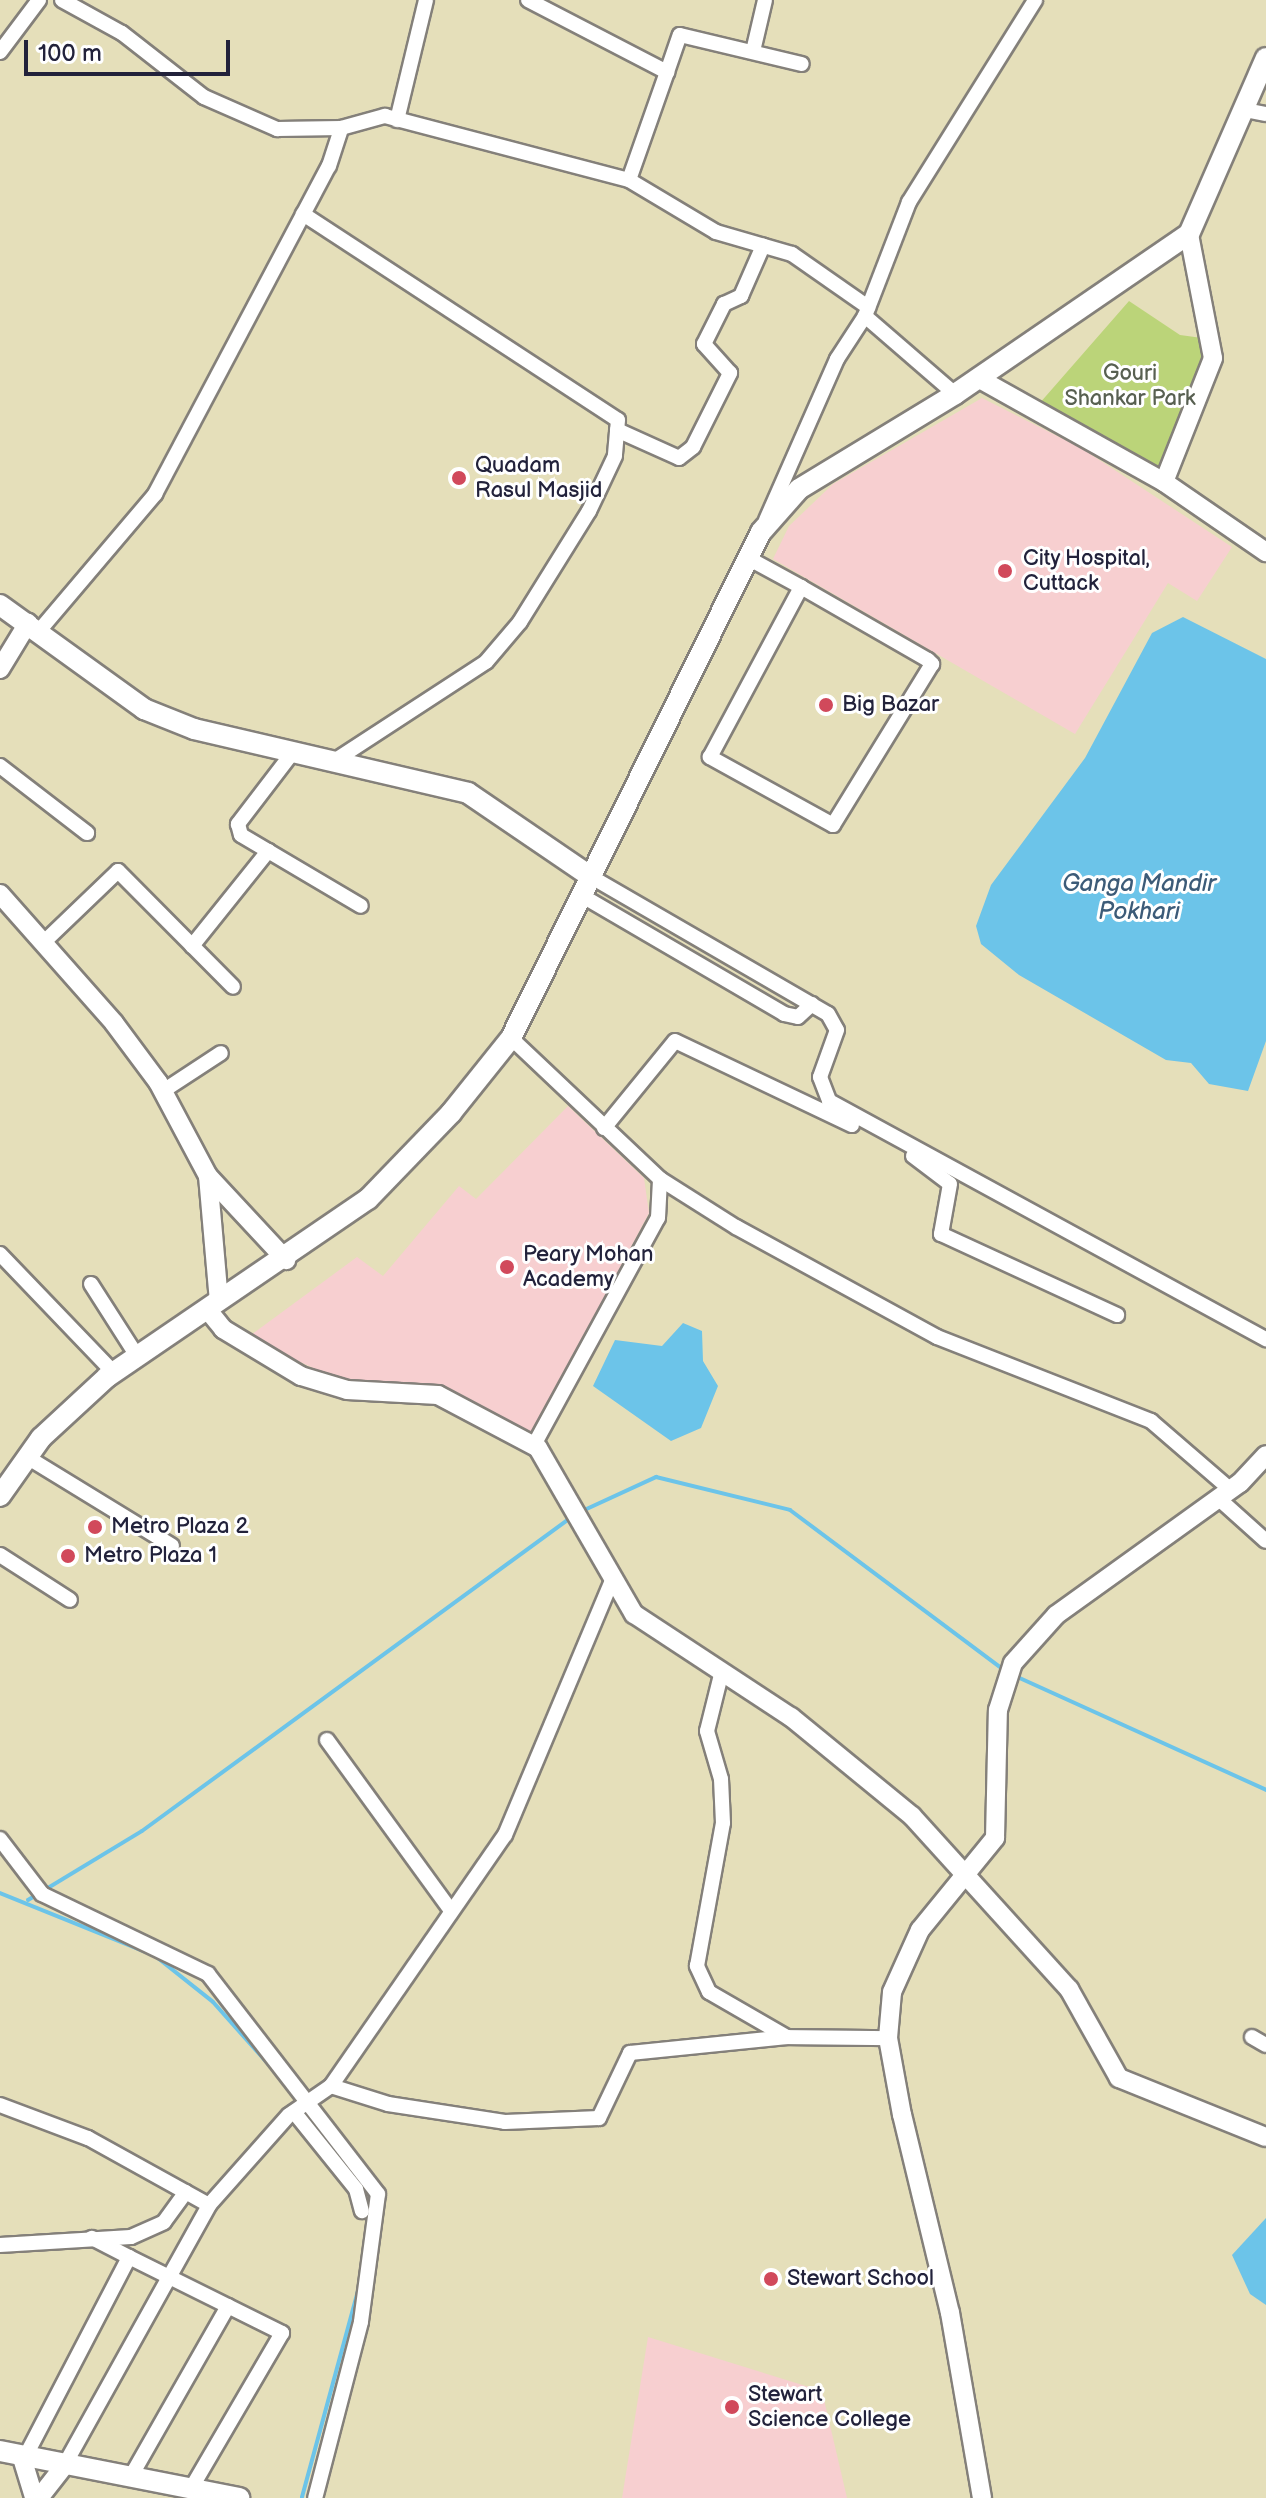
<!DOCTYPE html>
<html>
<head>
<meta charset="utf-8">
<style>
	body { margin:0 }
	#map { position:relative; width:1266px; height:2498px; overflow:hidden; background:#e5dfba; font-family:"Balsamiq Sans",sans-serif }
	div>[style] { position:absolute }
	.built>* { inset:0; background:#f7cfd0 }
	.green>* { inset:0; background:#bbd479 }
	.water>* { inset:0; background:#6cc4e9 }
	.stream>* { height:4px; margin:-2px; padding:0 2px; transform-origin:2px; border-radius:2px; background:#6cc4e9 }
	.roads { filter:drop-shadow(2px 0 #84807a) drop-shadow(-2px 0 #84807a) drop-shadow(0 2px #84807a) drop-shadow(0 -2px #84807a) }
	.minor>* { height:14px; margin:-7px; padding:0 7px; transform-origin:7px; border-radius:7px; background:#fff }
	.tertiary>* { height:18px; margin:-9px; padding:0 9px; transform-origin:9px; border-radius:9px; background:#fff }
	.secondary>* { height:20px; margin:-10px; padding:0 10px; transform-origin:10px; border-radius:10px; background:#fff }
	.dots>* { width:22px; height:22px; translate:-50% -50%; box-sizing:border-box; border:4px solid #fff; border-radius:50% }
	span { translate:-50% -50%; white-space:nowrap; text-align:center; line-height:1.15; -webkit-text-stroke:6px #fff; paint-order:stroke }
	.park-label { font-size:22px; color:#586051 }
	.poi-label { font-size:22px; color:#22223b }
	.left { translate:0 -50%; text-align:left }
	.water-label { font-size:24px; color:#3c5b78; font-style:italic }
	.scale { position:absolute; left:24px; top:40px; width:206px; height:36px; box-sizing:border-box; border:4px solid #22223b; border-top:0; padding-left:10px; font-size:24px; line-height:28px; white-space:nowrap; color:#22223b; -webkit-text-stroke:6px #fff; paint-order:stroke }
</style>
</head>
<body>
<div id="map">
	<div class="built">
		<i style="clip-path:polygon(982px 398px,1081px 448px,1232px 547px,1197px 601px,1168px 583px,1075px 734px,773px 559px,789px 526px,833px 484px)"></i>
		<i style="clip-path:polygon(568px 1106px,644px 1178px,649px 1213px,532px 1434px,435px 1385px,340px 1380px,247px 1338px,357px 1257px,383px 1276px,459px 1186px,476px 1199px)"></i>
		<i style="clip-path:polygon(648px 2337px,822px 2391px,847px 2498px,622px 2498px)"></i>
	</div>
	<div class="green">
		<i style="clip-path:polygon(1129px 301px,1180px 335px,1202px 338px,1208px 356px,1158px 467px,1039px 404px)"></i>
	</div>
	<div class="water">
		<i style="clip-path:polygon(1183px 617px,1266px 659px,1266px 1041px,1248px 1091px,1209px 1084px,1191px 1063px,1166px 1060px,1019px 975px,981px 944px,976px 926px,991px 885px,1085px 758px,1152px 633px)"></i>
		<i style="clip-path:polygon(683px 1323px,702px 1331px,703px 1361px,718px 1386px,701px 1428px,671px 1441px,593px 1386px,615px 1340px,662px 1346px)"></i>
		<i style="clip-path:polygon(1266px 2218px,1266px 2305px,1250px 2294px,1232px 2255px)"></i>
	</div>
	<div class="stream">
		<i style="left:580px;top:1512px;width:84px;rotate:-24.7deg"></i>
		<i style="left:656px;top:1477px;width:138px;rotate:13.8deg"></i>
		<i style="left:790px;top:1510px;width:269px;rotate:36.8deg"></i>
		<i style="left:1013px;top:1675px;width:278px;rotate:24.4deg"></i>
		<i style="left:0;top:1893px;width:157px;rotate:22deg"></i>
		<i style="left:28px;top:1900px;width:133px;rotate:-31.2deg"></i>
		<i style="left:142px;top:1831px;width:534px;rotate:-36.16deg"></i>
		<i style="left:154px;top:1955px;width:75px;rotate:38.5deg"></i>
		<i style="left:213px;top:2002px;width:87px;rotate:48.3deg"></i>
		<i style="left:302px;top:2497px;width:218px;rotate:-74.8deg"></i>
	</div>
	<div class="roads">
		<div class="minor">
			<i style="left:62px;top:0;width:68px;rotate:28.8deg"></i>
			<i style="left:122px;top:33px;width:104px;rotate:38deg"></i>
			<i style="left:204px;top:97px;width:80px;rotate:23.7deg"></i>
			<i style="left:277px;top:129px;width:64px;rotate:-0.9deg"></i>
			<i style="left:341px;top:128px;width:46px;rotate:-15.3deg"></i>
			<i style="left:385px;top:116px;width:252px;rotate:14.7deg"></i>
			<i style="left:629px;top:180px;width:101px;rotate:30.9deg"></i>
			<i style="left:716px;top:232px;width:79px;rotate:16.1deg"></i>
			<i style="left:792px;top:254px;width:93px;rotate:34.9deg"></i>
			<i style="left:528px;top:0;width:157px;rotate:27.4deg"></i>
			<i style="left:667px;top:72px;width:114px;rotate:109.4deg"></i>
			<i style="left:754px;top:47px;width:48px;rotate:-76.8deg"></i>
			<i style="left:0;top:52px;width:65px;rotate:-53.1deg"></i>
			<i style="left:667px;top:72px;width:39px;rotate:-71deg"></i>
			<i style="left:680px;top:35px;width:125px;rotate:13.4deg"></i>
			<i style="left:1245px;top:110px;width:21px;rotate:11deg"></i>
			<i style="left:397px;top:120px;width:123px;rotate:-76.4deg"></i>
			<i style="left:303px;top:214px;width:376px;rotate:33.2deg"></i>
			<i style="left:618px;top:420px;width:36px;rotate:95deg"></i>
			<i style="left:615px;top:456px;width:61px;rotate:115.3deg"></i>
			<i style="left:589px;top:511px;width:131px;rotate:121.9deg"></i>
			<i style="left:520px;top:622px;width:52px;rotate:130.4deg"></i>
			<i style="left:486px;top:662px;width:181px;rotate:146.9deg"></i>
			<i style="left:865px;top:316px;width:119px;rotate:40.9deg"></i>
			<i style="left:617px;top:430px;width:68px;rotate:24.3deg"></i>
			<i style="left:679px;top:458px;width:18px;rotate:-38deg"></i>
			<i style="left:693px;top:447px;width:83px;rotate:-63.4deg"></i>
			<i style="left:730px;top:373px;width:39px;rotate:-132deg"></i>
			<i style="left:704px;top:344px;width:45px;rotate:-63.4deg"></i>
			<i style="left:724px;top:304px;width:19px;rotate:-25deg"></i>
			<i style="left:741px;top:296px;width:55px;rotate:-66.3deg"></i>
			<i style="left:766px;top:520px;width:176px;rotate:-66.2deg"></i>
			<i style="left:837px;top:359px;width:51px;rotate:-56.9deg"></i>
			<i style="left:865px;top:316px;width:122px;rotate:-68.9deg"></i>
			<i style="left:909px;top:202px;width:238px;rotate:-58deg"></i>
			<i style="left:746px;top:557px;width:63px;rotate:28.6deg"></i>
			<i style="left:801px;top:587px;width:146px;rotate:29.9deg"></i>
			<i style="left:928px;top:660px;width:6px;rotate:45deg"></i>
			<i style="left:932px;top:664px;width:189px;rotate:121.6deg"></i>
			<i style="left:833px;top:825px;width:141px;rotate:-151.1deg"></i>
			<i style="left:710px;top:757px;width:193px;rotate:-61.8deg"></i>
			<i style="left:39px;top:631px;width:180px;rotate:-49.7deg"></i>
			<i style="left:155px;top:494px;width:371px;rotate:-62.1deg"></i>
			<i style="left:329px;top:166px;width:40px;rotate:-72deg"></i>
			<i style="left:293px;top:752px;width:91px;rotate:127.4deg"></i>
			<i style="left:238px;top:824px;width:11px;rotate:75deg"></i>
			<i style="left:241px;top:835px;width:139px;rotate:30.6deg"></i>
			<i style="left:0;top:766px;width:110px;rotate:37.6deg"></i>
			<i style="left:588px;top:875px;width:277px;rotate:30.1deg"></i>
			<i style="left:828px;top:1014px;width:18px;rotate:61deg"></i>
			<i style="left:837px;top:1030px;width:50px;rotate:109.9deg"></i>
			<i style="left:820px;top:1077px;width:26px;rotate:69deg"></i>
			<i style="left:829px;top:1101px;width:498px;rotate:28.6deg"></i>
			<i style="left:579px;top:894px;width:238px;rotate:30.3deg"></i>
			<i style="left:784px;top:1014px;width:14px;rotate:12deg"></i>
			<i style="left:798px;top:1017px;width:19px;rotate:-43deg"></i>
			<i style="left:43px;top:943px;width:104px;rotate:-43.8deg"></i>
			<i style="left:118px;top:871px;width:163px;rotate:45.2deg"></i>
			<i style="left:192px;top:946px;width:122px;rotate:-51.3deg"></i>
			<i style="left:511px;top:1038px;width:205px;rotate:43.4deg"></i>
			<i style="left:660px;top:1179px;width:90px;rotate:32.3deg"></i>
			<i style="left:736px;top:1227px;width:229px;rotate:28.7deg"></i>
			<i style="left:937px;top:1337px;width:230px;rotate:21.4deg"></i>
			<i style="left:1151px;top:1421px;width:106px;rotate:40.8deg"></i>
			<i style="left:163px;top:1091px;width:69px;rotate:-33.2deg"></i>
			<i style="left:604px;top:1128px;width:112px;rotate:-50.8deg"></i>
			<i style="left:675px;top:1041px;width:196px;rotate:25.4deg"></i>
			<i style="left:913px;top:1156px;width:46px;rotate:37.1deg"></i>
			<i style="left:950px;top:1184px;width:51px;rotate:100.2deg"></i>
			<i style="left:941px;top:1234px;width:194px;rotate:24.7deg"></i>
			<i style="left:0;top:1254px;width:163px;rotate:46.2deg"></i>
			<i style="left:91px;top:1284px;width:85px;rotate:57.4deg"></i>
			<i style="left:534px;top:1445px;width:259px;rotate:-61.4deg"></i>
			<i style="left:658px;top:1218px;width:39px;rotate:-87deg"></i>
			<i style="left:27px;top:1457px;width:170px;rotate:31.5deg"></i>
			<i style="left:1218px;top:1498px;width:64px;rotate:41.9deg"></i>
			<i style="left:0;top:1555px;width:83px;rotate:32.7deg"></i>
			<i style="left:327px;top:1740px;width:209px;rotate:54deg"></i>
			<i style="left:0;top:1839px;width:69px;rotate:52.6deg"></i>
			<i style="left:42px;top:1894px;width:184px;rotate:25.7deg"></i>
			<i style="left:208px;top:1974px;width:278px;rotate:52.3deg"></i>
			<i style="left:378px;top:2194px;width:129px;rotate:97.6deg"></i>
			<i style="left:361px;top:2322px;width:182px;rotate:104.6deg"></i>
			<i style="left:787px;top:2037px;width:101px;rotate:0.6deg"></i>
			<i style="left:1252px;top:2037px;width:16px;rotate:30deg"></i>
			<i style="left:331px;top:2086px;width:305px;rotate:-55.3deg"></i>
			<i style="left:505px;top:1835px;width:276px;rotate:-67.2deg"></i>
			<i style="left:0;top:2105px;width:94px;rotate:20.6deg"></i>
			<i style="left:88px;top:2138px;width:138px;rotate:29deg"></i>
			<i style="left:294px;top:2112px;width:99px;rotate:51.2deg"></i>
			<i style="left:356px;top:2189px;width:23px;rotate:75deg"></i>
			<i style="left:0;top:2245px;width:131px;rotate:-3.5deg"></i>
			<i style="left:131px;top:2237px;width:36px;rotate:-24deg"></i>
			<i style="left:164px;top:2222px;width:37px;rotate:-54deg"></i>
			<i style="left:129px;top:2257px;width:171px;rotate:26.4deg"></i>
			<i style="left:282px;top:2333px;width:181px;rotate:120.3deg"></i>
			<i style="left:23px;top:2461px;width:230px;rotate:-62.5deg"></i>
			<i style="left:129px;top:2257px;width:42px;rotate:-152.8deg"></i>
			<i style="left:64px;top:2466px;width:299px;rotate:-60.9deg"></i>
			<i style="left:209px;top:2205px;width:120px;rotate:-48.4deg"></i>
			<i style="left:289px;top:2115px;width:51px;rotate:-34.6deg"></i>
			<i style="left:331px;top:2086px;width:60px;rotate:17.5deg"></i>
			<i style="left:388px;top:2104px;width:118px;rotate:8.7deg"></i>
			<i style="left:505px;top:2122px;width:94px;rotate:-2.4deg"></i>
			<i style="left:599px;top:2118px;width:72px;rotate:-64.5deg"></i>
			<i style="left:630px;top:2053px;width:158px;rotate:-5.8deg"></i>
			<i style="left:787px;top:2037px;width:90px;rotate:-150deg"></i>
			<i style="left:709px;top:1992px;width:29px;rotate:-115deg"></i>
			<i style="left:697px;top:1966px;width:145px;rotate:-79.7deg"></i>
			<i style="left:723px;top:1823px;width:44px;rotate:-92.6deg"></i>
			<i style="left:721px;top:1779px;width:50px;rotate:-106.3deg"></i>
			<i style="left:707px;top:1731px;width:58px;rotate:-76deg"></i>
			<i style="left:130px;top:2478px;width:198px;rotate:-60.3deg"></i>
		</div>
		<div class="tertiary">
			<i style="left:978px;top:378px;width:213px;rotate:29.2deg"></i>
			<i style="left:1164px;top:482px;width:124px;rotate:34.5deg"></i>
			<i style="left:1164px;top:482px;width:133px;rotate:-68.4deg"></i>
			<i style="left:1213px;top:358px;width:126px;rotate:-101deg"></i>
			<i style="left:0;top:669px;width:54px;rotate:-58.7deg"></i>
			<i style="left:0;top:894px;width:172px;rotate:48.5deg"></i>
			<i style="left:114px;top:1023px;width:74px;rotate:53.3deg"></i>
			<i style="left:158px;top:1082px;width:106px;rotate:62deg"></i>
			<i style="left:208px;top:1176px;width:115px;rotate:47.1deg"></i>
			<i style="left:208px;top:1176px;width:125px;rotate:85deg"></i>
			<i style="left:207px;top:1309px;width:26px;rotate:51deg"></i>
			<i style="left:223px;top:1329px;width:91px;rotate:31.1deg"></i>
			<i style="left:301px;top:1376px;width:48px;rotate:16.9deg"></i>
			<i style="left:347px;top:1390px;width:91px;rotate:3.1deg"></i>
			<i style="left:438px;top:1395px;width:113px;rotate:27.9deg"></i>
			<i style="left:538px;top:1448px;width:192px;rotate:60deg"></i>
			<i style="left:634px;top:1614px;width:188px;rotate:33.3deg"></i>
			<i style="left:791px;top:1717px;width:156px;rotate:39.3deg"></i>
			<i style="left:912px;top:1816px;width:234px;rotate:47.8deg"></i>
			<i style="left:1069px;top:1989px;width:102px;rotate:60.7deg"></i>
			<i style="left:1119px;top:2078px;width:158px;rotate:21.9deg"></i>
			<i style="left:23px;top:2461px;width:39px;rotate:73deg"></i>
			<i style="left:39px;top:2498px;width:41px;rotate:-52deg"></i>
			<i style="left:982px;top:2498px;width:188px;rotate:-99.8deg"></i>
			<i style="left:950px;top:2313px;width:204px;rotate:-103.6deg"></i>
			<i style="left:902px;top:2115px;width:78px;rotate:-100.3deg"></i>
			<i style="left:888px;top:2038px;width:46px;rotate:-85deg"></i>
			<i style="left:892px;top:1992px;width:68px;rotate:-65.7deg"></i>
			<i style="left:920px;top:1930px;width:119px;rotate:-50.8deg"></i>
			<i style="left:995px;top:1838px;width:128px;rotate:-88.7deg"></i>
			<i style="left:998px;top:1710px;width:49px;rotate:-72.3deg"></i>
			<i style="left:1013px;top:1663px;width:64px;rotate:-48.1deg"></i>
			<i style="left:1056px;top:1615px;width:226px;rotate:-35.7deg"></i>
			<i style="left:1240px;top:1483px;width:38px;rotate:-47deg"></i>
		</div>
		<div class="secondary">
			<i style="left:0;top:605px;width:178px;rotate:35.8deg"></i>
			<i style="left:144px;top:709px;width:54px;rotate:21.8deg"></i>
			<i style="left:194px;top:729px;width:281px;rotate:13.1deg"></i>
			<i style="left:468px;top:793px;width:145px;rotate:34.3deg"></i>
			<i style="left:0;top:1496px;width:71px;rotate:-54.7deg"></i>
			<i style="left:41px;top:1438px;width:90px;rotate:-42.7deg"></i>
			<i style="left:107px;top:1377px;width:316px;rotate:-34.3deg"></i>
			<i style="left:368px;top:1199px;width:120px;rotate:-46deg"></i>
			<i style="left:451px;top:1113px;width:96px;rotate:-51.3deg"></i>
			<i style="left:511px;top:1038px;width:564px;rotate:-63.71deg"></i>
			<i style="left:761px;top:532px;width:57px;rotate:-48.5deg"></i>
			<i style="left:799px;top:489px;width:183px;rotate:-31.3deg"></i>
			<i style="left:955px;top:394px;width:283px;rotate:-34.4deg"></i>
			<i style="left:1189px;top:234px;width:192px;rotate:-66.4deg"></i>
			<i style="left:0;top:2451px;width:244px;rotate:11.1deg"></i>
		</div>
	</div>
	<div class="dots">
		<i style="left:459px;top:478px;background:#d1495b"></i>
		<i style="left:1005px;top:571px;background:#d1495b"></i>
		<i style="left:826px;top:705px;background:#d1495b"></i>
		<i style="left:507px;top:1267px;background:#d1495b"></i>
		<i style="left:95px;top:1527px;background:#d1495b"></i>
		<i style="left:68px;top:1556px;background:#d1495b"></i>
		<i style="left:771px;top:2279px;background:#d1495b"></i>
		<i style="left:732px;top:2407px;background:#d1495b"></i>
	</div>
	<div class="park-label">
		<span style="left:1130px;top:386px">Gouri<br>Shankar Park</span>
	</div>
	<div class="poi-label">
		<span class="left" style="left:475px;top:478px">Quadam<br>Rasul Masjid</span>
		<span class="left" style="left:1023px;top:571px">City Hospital,<br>Cuttack</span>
		<span class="left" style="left:842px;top:705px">Big Bazar</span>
		<span class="left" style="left:523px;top:1267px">Peary Mohan<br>Academy</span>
		<span class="left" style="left:111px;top:1527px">Metro Plaza 2</span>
		<span class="left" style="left:84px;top:1556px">Metro Plaza 1</span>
		<span class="left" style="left:787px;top:2279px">Stewart School</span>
		<span class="left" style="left:748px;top:2407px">Stewart<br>Science College</span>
	</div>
	<div class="water-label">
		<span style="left:1139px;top:898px">Ganga Mandir<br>Pokhari</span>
	</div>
	<div class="scale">100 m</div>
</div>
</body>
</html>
